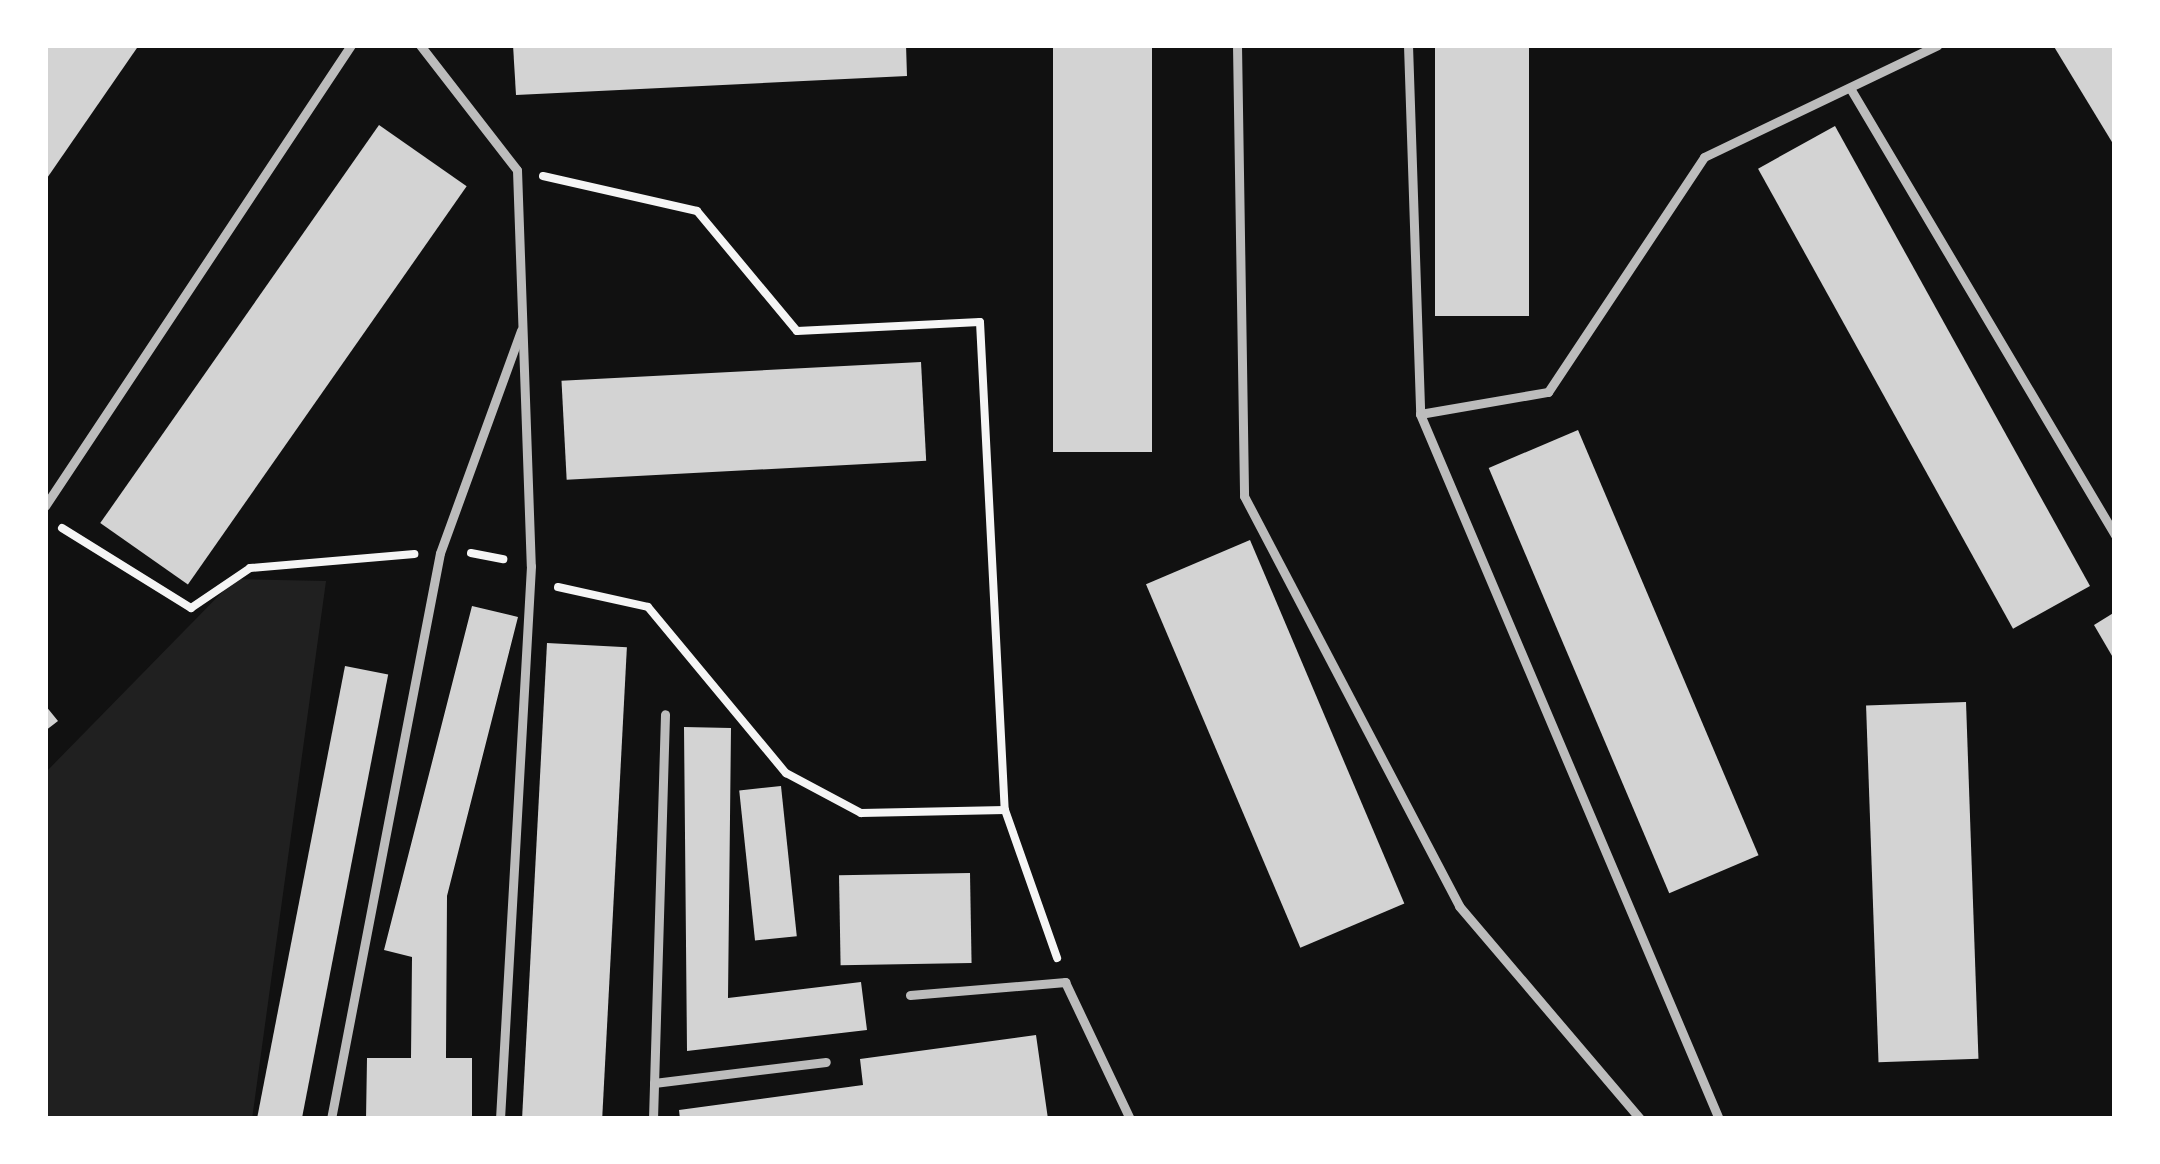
<!DOCTYPE html>
<html>
<head>
<meta charset="utf-8">
<style>
	body { margin:0 }
	#map { position:relative; width:2160px; height:1164px; overflow:hidden; background:#111; font-family:"DM Sans",sans-serif }
	div>[style] { position:absolute }
	.green>* { inset:0; background:#202020 }
	.building>* { inset:0; background:#d3d3d3; transform-origin:0 0 }
	.path>* { height:8px; margin:-4px; padding:0 4px; transform-origin:4px; border-radius:4px; background:#f5f5f5 }
	.service>* { height:9px; margin:-4.5px; padding:0 4.5px; transform-origin:4.5px; border-radius:4.5px; background:#bcbcbc }
	span { translate:-50% -50%; white-space:nowrap; text-align:center; line-height:1.15; -webkit-text-stroke:10px #fff; paint-order:stroke }
	.frame { position:absolute; inset:0; border:48px solid #fff; pointer-events:none }
</style>
</head>
<body>
<div id="map">
	<div class="green">
		<i style="clip-path:polygon(235px 579px,326px 581px,252px 1119px,45px 1119px,45px 773px)"></i>
	</div>
	<div class="building">
		<i style="clip-path:polygon(45px 45px,139px 45px,45px 181px)"></i>
		<i style="clip-path:polygon(513px 45px,906px 45px,907px 76px,516px 95px)"></i>
		<i style="left:1053px;top:45px;width:99px;height:407px"></i>
		<i style="left:1435px;top:45px;width:94px;height:271px"></i>
		<i style="clip-path:polygon(2053px 45px,2115px 45px,2115px 147px)"></i>
		<i style="left:379px;top:125px;width:107px;height:486px;rotate:35deg"></i>
		<i style="left:1835px;top:126px;width:526px;height:88px;rotate:61deg"></i>
		<i style="left:921px;top:362px;width:99px;height:360px;rotate:87deg"></i>
		<i style="left:1578px;top:430px;width:462px;height:97px;rotate:67deg"></i>
		<i style="left:1250px;top:540px;width:395px;height:113px;rotate:67deg"></i>
		<i style="clip-path:polygon(472px 606px,518px 617px,447px 896px,446px 1058px,472px 1058px,472px 1119px,366px 1119px,367px 1058px,411px 1058px,412px 957px,384px 950px)"></i>
		<i style="clip-path:polygon(2115px 612px,2115px 661px,2094px 625px)"></i>
		<i style="left:547px;top:643px;width:80px;height:476px;rotate:3deg"></i>
		<i style="left:345px;top:666px;width:44px;height:461px;rotate:11deg"></i>
		<i style="left:1966px;top:702px;width:357px;height:100px;rotate:88deg"></i>
		<i style="clip-path:polygon(45px 705px,58px 721px,45px 731px)"></i>
		<i style="clip-path:polygon(684px 727px,731px 728px,728px 998px,861px 982px,867px 1030px,687px 1051px)"></i>
		<i style="left:781px;top:786px;width:151px;height:42px;rotate:84deg"></i>
		<i style="left:970px;top:873px;width:90px;height:131px;rotate:89deg"></i>
		<i style="clip-path:polygon(1036px 1035px,1048px 1119px,680px 1119px,679px 1110px,863px 1085px,860px 1059px)"></i>
	</div>
	<div class="path">
		<i style="left:543px;top:176px;width:158px;rotate:12.8deg"></i>
		<i style="left:697px;top:211px;width:156px;rotate:50.2deg"></i>
		<i style="left:797px;top:331px;width:183px;rotate:-2.8deg"></i>
		<i style="left:980px;top:322px;width:489px;rotate:87.1deg"></i>
		<i style="left:1005px;top:810px;width:157px;rotate:70.6deg"></i>
		<i style="left:62px;top:528px;width:152px;rotate:31.8deg"></i>
		<i style="left:191px;top:608px;width:71px;rotate:-34.1deg"></i>
		<i style="left:250px;top:568px;width:165px;rotate:-4.9deg"></i>
		<i style="left:471px;top:553px;width:33px;rotate:11deg"></i>
		<i style="left:558px;top:587px;width:92px;rotate:12.5deg"></i>
		<i style="left:648px;top:607px;width:216px;rotate:50.3deg"></i>
		<i style="left:786px;top:773px;width:85px;rotate:28.1deg"></i>
		<i style="left:861px;top:813px;width:144px;rotate:-1.2deg"></i>
	</div>
	<div class="service">
		<i style="left:420px;top:45px;width:158px;rotate:52.2deg"></i>
		<i style="left:517px;top:170px;width:396px;rotate:88deg"></i>
		<i style="left:531px;top:566px;width:554px;rotate:93.21deg"></i>
		<i style="left:1237px;top:45px;width:451px;rotate:89.1deg"></i>
		<i style="left:1244px;top:496px;width:463px;rotate:62.3deg"></i>
		<i style="left:1459px;top:906px;width:280px;rotate:49.6deg"></i>
		<i style="left:1408px;top:45px;width:369px;rotate:88.1deg"></i>
		<i style="left:1420px;top:414px;width:766px;rotate:67.02deg"></i>
		<i style="left:1850px;top:88px;width:520px;rotate:59.34deg"></i>
		<i style="left:1420px;top:414px;width:130px;rotate:-9.8deg"></i>
		<i style="left:1548px;top:392px;width:282px;rotate:-56.4deg"></i>
		<i style="left:1704px;top:157px;width:259px;rotate:-25.6deg"></i>
		<i style="left:45px;top:506px;width:553px;rotate:-56.42deg"></i>
		<i style="left:910px;top:995px;width:156px;rotate:-4.8deg"></i>
		<i style="left:1065px;top:982px;width:152px;rotate:64.6deg"></i>
		<i style="left:654px;top:1083px;width:173px;rotate:-7deg"></i>
		<i style="left:331px;top:1119px;width:576px;rotate:-79.1deg"></i>
		<i style="left:440px;top:553px;width:237px;rotate:-70deg"></i>
		<i style="left:653px;top:1119px;width:405px;rotate:-88.3deg"></i>
	</div>
	<div class="frame"></div>
</div>
</body>
</html>
